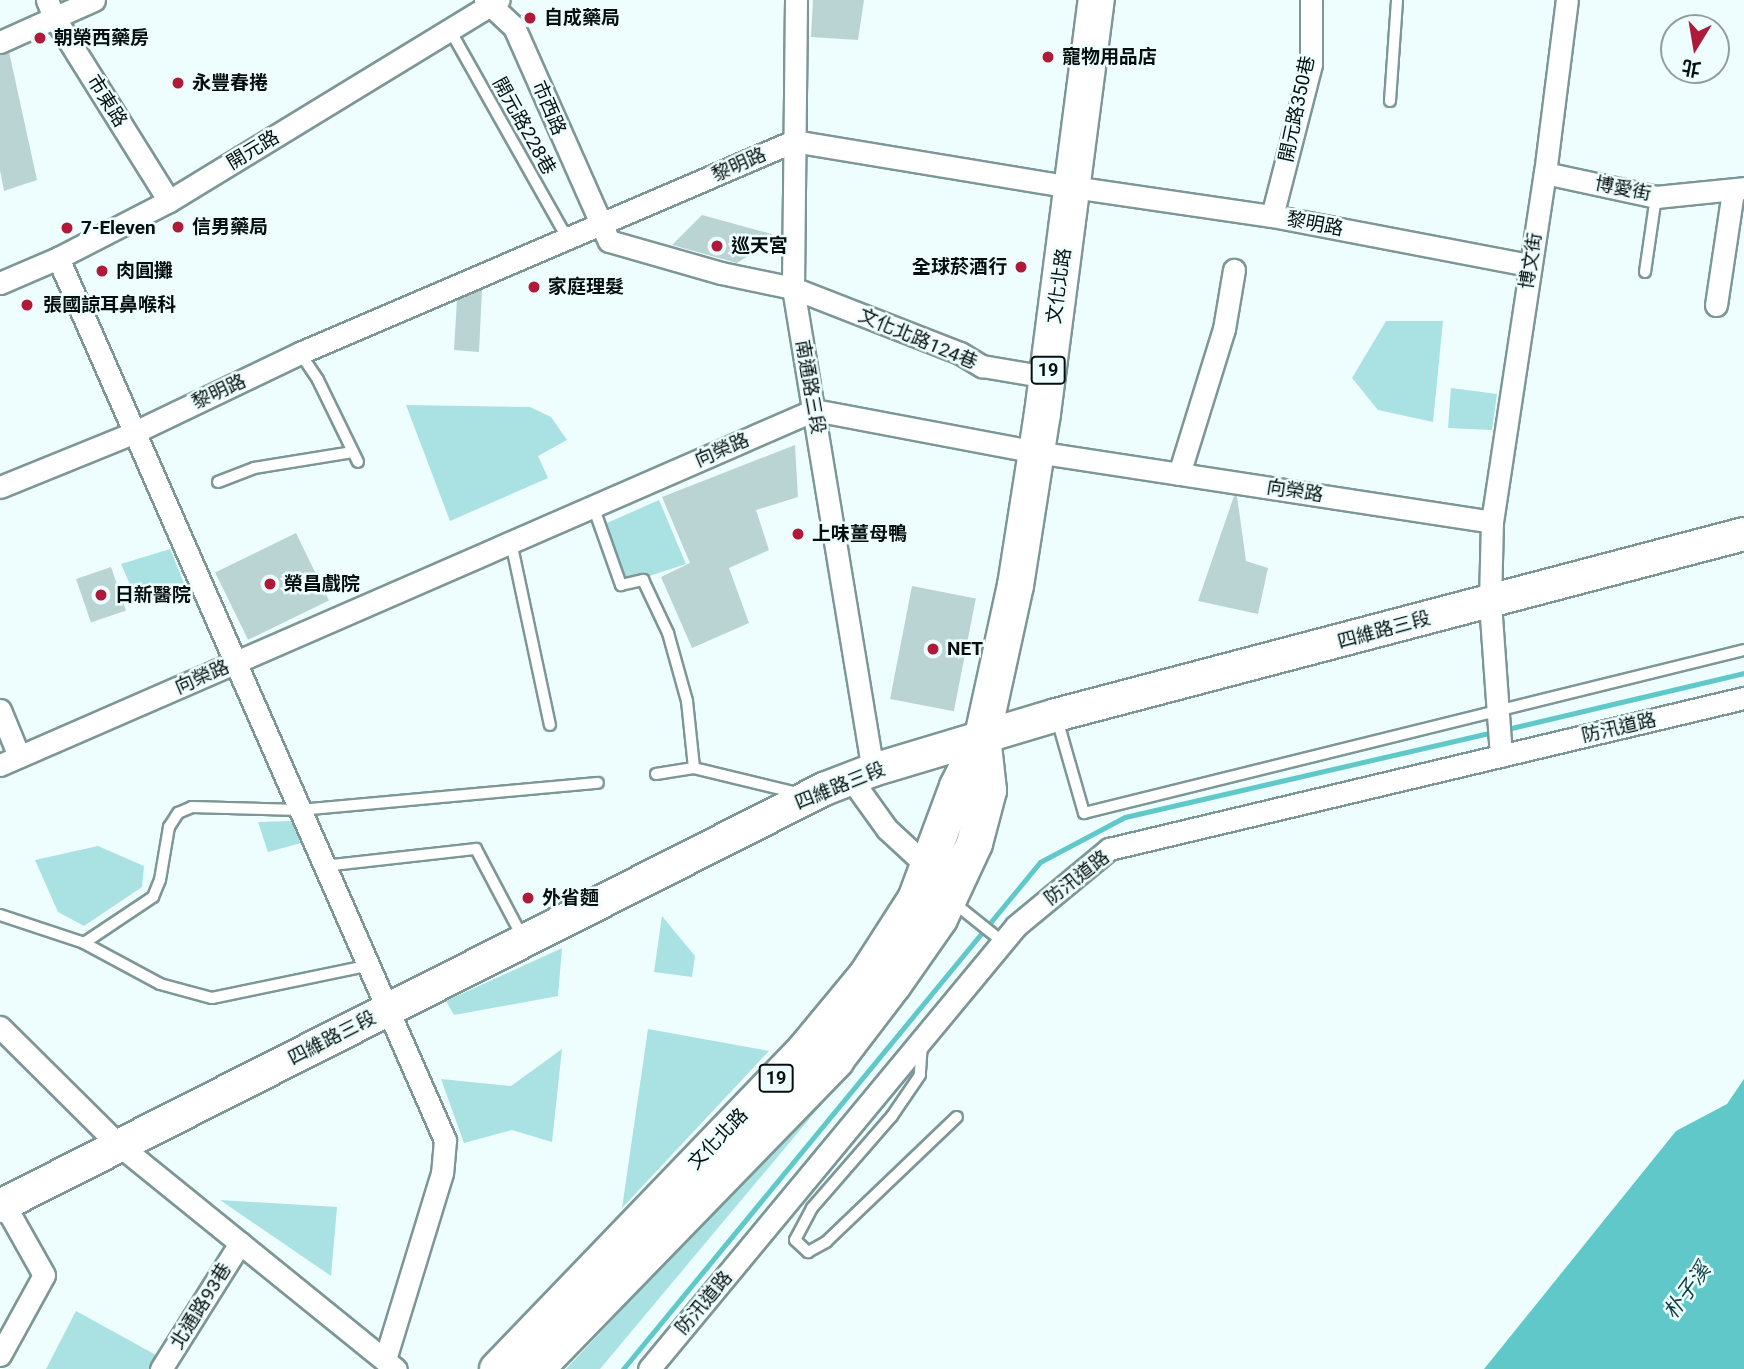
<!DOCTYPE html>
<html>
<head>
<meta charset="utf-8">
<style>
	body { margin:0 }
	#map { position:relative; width:1744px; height:1369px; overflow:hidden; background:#eefefe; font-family:Roboto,"Noto Sans TC",sans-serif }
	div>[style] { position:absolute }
	.green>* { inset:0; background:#aae2e3 }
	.water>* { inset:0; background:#61c8ca }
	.stream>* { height:5px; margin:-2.5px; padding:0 2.5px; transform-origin:2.5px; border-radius:2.5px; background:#61c8ca }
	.building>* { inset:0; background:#bad4d4; transform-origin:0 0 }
	.roads { filter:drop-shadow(2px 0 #7d9696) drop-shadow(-2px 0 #7d9696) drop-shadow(0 2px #7d9696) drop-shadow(0 -2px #7d9696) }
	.lane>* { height:10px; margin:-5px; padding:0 5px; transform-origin:5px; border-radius:5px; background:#fff }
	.street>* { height:21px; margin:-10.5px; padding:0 10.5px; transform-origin:10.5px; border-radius:10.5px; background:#fff }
	.secondary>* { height:32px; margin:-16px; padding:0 16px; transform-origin:16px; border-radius:16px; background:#fff }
	.primary>* { height:35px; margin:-17.5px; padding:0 17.5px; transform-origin:17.5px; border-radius:17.5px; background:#fff }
	.dots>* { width:19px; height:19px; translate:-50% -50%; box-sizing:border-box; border:4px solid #eefefe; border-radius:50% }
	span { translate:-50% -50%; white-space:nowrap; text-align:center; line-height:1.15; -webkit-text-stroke:5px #eefefe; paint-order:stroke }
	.shield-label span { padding:2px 5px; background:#eefefe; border:2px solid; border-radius:5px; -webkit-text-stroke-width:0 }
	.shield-label { font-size:18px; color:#060f0f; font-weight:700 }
	.poi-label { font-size:19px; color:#060f0f; font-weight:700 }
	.left { translate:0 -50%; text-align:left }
	.right { translate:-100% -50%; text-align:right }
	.street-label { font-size:19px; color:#060f0f }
	.water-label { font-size:21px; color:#0c3d3f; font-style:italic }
	.north { position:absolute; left:1660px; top:14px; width:70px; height:70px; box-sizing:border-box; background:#eefefe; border:2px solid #919e9e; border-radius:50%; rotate:191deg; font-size:19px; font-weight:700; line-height:28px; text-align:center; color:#060f0f }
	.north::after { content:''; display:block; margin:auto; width:24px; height:32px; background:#ae1a38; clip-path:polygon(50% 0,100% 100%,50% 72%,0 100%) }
</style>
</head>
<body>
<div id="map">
	<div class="green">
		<i style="clip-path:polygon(1386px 321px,1443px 321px,1433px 422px,1378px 410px,1352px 378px)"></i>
		<i style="clip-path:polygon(1451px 388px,1497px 394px,1492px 430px,1448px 428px)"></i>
		<i style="clip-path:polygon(406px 405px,530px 407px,551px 417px,567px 440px,538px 456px,548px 478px,450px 521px)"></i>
		<i style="clip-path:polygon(659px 500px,686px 564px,625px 584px,607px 523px)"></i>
		<i style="clip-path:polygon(170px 549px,186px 588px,139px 605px,121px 564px)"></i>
		<i style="clip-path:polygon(291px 821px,301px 843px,268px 852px,258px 822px)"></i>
		<i style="clip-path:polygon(98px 846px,144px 866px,142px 887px,84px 926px,58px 912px,35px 860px)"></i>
		<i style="clip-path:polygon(662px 916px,695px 956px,692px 977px,654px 972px)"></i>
		<i style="clip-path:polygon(562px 948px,558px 996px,454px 1015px,446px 1001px)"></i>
		<i style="clip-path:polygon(648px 1029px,769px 1051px,622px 1208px)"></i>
		<i style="clip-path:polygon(882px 1032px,600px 1369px,566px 1369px)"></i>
		<i style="clip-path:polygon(562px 1049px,552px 1142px,512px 1130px,464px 1143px,441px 1079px,511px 1086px)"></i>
		<i style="clip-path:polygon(220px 1200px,337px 1207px,331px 1276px)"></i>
		<i style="clip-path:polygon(76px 1311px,156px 1355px,152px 1369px,46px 1369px)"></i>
	</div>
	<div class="water">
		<i style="clip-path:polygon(1744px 1079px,1744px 1369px,1484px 1369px,1676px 1131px,1727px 1104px)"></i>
	</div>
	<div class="stream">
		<i style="left:1503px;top:730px;width:248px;rotate:-13.3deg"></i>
		<i style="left:623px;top:1369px;width:656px;rotate:-50.56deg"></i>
		<i style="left:1040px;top:862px;width:96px;rotate:-27.9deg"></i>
		<i style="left:1125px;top:817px;width:379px;rotate:-13deg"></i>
	</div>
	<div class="building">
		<i style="clip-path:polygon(813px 0,864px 0,858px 40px,811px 37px)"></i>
		<i style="clip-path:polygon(9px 52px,37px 180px,4px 191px,0 170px,0 55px)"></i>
		<i style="clip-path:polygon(702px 215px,779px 236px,737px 263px,672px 245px)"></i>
		<i style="clip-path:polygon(482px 289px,479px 352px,454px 350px,457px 300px)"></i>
		<i style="clip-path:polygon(795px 445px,798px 497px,756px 510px,769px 550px,729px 568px,749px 623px,692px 648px,661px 577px,690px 563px,662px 497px)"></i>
		<i style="clip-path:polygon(1234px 496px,1237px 496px,1246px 561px,1268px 568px,1258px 614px,1198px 601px)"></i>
		<i style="left:296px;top:533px;width:75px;height:90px;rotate:64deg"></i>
		<i style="left:111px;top:567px;width:46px;height:37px;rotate:71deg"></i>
		<i style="left:912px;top:586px;width:65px;height:115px;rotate:11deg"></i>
	</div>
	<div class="roads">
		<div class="lane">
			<i style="left:450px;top:30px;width:240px;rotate:60.6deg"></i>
			<i style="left:1390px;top:101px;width:101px;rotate:-86deg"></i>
			<i style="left:1645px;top:272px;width:76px;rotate:-81.7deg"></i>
			<i style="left:300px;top:353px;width:32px;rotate:56deg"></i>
			<i style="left:318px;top:380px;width:91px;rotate:64deg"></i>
			<i style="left:218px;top:482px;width:39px;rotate:-21deg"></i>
			<i style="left:254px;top:468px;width:100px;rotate:-9.2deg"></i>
			<i style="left:593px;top:506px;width:84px;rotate:70.5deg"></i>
			<i style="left:621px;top:585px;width:23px;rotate:-13deg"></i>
			<i style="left:643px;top:580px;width:59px;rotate:64.7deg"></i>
			<i style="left:668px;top:633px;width:71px;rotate:74.4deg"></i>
			<i style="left:687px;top:701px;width:67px;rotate:84deg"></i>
			<i style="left:511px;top:542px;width:187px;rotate:78deg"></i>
			<i style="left:1057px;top:719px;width:98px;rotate:74deg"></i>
			<i style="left:1084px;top:813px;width:680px;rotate:-13.87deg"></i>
			<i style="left:656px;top:774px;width:38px;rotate:-9deg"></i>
			<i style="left:694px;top:768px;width:106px;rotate:13.6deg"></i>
			<i style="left:324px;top:866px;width:153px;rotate:-6.4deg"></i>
			<i style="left:476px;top:849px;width:101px;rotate:62.2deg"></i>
			<i style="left:953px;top:902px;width:64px;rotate:38.7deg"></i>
			<i style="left:0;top:915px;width:89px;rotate:18.4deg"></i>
			<i style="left:84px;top:943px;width:86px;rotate:28.3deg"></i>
			<i style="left:160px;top:984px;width:54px;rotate:15.1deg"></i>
			<i style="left:212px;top:998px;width:158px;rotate:-11.7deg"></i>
			<i style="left:84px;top:943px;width:83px;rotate:-33.7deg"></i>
			<i style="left:153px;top:897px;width:18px;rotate:-68deg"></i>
			<i style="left:160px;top:880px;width:54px;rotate:-80.4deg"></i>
			<i style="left:169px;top:827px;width:17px;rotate:-57deg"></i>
			<i style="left:178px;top:813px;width:15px;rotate:-23deg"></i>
			<i style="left:192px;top:807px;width:107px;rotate:1.6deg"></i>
			<i style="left:299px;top:810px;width:300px;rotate:-5.2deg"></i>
			<i style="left:922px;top:1043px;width:32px;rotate:94deg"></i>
			<i style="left:920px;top:1075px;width:50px;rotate:124.3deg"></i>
			<i style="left:892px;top:1116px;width:122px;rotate:131deg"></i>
			<i style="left:812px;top:1208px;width:36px;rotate:118deg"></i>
			<i style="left:795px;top:1240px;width:18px;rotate:43deg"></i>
			<i style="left:808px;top:1252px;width:21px;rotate:-29deg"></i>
			<i style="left:826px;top:1242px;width:181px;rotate:-43.7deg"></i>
		</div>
		<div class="street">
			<i style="left:47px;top:0;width:18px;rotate:68deg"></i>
			<i style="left:54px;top:17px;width:217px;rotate:58deg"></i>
			<i style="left:485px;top:0;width:40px;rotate:43deg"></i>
			<i style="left:514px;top:27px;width:234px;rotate:66.1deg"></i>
			<i style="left:609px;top:241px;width:116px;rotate:15.9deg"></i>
			<i style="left:721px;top:273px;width:74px;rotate:11.8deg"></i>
			<i style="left:793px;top:288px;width:179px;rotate:21.3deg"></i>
			<i style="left:960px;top:353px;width:26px;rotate:31deg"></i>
			<i style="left:982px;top:366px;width:66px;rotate:9.6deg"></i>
			<i style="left:796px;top:0;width:288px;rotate:90.6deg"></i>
			<i style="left:793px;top:288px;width:489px;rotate:80.6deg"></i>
			<i style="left:0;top:42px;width:103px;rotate:-24.1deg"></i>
			<i style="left:1545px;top:173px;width:114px;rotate:12.2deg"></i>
			<i style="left:1656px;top:197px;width:88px;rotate:-5.8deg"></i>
			<i style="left:1272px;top:216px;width:157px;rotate:-75.6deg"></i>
			<i style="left:1311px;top:64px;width:64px;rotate:-90deg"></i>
			<i style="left:58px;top:258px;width:963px;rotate:66.31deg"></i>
			<i style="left:445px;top:1140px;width:33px;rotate:95deg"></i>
			<i style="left:442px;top:1173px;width:195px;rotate:107deg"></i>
			<i style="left:0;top:283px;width:63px;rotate:-23.3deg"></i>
			<i style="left:58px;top:258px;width:125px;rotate:-27.2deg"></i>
			<i style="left:169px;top:201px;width:386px;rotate:-31.4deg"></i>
			<i style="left:1716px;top:305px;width:115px;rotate:-81.5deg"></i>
			<i style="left:1179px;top:474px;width:152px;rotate:-72.8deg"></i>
			<i style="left:1224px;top:329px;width:60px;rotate:-80.4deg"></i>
			<i style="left:0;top:487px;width:144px;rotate:-22.1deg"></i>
			<i style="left:133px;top:433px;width:185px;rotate:-25.6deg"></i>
			<i style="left:300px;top:353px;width:538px;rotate:-23.23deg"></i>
			<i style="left:794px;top:141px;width:282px;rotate:9.4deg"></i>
			<i style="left:1072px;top:187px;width:202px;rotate:8.3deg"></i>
			<i style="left:1272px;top:216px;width:262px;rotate:10.8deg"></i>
			<i style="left:0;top:710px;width:50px;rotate:67.6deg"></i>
			<i style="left:1501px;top:756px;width:154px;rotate:-94.1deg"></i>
			<i style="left:1490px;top:602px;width:80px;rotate:-88.6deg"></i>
			<i style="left:1492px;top:522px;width:353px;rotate:-81.4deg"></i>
			<i style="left:1545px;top:173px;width:174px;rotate:-82.8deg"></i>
			<i style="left:0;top:765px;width:888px;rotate:-23.56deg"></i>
			<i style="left:814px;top:410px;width:226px;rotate:10.7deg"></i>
			<i style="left:1036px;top:452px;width:461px;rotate:8.7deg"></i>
			<i style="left:851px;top:779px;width:62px;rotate:54.2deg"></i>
			<i style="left:887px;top:829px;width:56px;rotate:42.8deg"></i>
			<i style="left:0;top:1027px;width:168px;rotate:44.8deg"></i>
			<i style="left:119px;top:1145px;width:356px;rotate:39deg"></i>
			<i style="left:0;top:1355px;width:91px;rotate:-61.2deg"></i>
			<i style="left:44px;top:1275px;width:81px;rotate:-119.4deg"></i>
			<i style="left:161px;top:1369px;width:149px;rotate:-57.9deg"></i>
			<i style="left:649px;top:1369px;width:575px;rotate:-50.36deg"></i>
			<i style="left:1016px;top:926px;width:121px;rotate:-39.6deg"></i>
			<i style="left:1109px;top:849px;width:653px;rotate:-13.38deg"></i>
		</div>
		<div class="secondary">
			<i style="left:0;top:1206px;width:924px;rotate:-26.84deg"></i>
			<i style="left:824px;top:789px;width:53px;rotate:-21.2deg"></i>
			<i style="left:873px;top:770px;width:191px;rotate:-16.7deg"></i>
			<i style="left:1056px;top:715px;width:711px;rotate:-14.74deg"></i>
		</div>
		<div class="primary">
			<i style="left:497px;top:1369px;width:443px;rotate:-46.1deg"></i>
			<i style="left:804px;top:1050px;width:97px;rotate:-50.4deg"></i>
			<i style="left:866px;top:975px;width:90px;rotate:-57.2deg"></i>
			<i style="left:915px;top:899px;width:121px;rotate:-69.6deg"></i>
			<i style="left:957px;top:786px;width:56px;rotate:-63.4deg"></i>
			<i style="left:982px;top:736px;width:155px;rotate:-77.7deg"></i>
			<i style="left:1015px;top:585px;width:174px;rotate:-81.1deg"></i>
			<i style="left:1042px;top:413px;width:417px;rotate:-82.6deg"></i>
			<i style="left:535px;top:1369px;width:431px;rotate:-45.8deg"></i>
			<i style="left:835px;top:1060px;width:96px;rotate:-52.7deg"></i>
			<i style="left:893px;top:984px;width:80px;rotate:-55.1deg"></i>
			<i style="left:939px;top:918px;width:83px;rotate:-65deg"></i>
			<i style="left:974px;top:843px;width:55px;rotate:-75.2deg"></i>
			<i style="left:988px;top:790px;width:54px;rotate:-96.3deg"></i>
		</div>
	</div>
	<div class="dots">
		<i style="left:530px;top:18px;background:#ae1a38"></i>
		<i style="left:40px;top:38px;background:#ae1a38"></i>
		<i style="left:1048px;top:57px;background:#ae1a38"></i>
		<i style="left:178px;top:83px;background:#ae1a38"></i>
		<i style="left:178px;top:227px;background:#ae1a38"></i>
		<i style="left:67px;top:228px;background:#ae1a38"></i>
		<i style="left:717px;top:246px;background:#ae1a38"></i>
		<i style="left:1021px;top:267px;background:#ae1a38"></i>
		<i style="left:102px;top:271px;background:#ae1a38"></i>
		<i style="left:534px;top:287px;background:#ae1a38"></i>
		<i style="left:27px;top:305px;background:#ae1a38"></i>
		<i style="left:798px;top:534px;background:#ae1a38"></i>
		<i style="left:270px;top:584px;background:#ae1a38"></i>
		<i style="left:101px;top:595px;background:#ae1a38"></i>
		<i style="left:933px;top:649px;background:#ae1a38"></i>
		<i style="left:528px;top:898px;background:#ae1a38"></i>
	</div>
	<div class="shield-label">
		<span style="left:1048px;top:370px">19</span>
		<span style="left:776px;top:1078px">19</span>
	</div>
	<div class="poi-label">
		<span class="left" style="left:544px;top:18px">自成藥局</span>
		<span class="left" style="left:54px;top:38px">朝榮西藥房</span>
		<span class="left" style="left:1062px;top:57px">寵物用品店</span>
		<span class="left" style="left:192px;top:83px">永豐春捲</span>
		<span class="left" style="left:192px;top:227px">信男藥局</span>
		<span class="left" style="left:81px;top:228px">7-Eleven</span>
		<span class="left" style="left:731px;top:246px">巡天宮</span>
		<span class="right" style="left:1007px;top:267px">全球菸酒行</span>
		<span class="left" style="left:116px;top:271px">肉圓攤</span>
		<span class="left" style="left:548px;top:287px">家庭理髮</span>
		<span class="left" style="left:43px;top:305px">張國諒耳鼻喉科</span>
		<span class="left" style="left:812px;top:534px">上味薑母鴨</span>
		<span class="left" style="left:284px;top:584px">榮昌戲院</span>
		<span class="left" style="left:115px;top:595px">日新醫院</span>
		<span class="left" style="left:947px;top:649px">NET</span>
		<span class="left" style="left:542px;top:898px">外省麵</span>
	</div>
	<div class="street-label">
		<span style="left:107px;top:101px;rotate:58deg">市東路</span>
		<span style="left:549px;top:108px;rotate:67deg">市西路</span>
		<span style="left:1297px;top:109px;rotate:-78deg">開元路350巷</span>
		<span style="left:524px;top:126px;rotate:61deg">開元路228巷</span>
		<span style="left:253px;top:150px;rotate:-31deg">開元路</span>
		<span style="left:739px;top:165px;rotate:-24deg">黎明路</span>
		<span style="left:1623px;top:189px;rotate:11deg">博愛街</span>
		<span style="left:1315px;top:224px;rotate:11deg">黎明路</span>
		<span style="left:1531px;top:261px;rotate:-81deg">博文街</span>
		<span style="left:1059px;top:286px;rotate:-82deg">文化北路</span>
		<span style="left:918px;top:339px;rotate:23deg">文化北路124巷</span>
		<span style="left:810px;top:387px;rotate:80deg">南通路三段</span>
		<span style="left:219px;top:392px;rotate:-25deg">黎明路</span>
		<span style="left:722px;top:450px;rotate:-23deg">向榮路</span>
		<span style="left:1295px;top:491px;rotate:9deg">向榮路</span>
		<span style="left:1384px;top:630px;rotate:-15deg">四維路三段</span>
		<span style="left:202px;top:677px;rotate:-23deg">向榮路</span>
		<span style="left:1619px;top:728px;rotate:-13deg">防汛道路</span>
		<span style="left:840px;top:786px;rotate:-22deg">四維路三段</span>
		<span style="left:1077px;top:878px;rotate:-38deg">防汛道路</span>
		<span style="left:332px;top:1038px;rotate:-27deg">四維路三段</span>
		<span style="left:718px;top:1139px;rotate:-46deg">文化北路</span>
		<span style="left:704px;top:1303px;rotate:-50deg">防汛道路</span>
		<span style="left:201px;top:1306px;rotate:-58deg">北通路93巷</span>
	</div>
	<div class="water-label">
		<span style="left:1687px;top:1291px;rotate:-54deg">朴子溪</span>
	</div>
	<div class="north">北</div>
</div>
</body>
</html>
